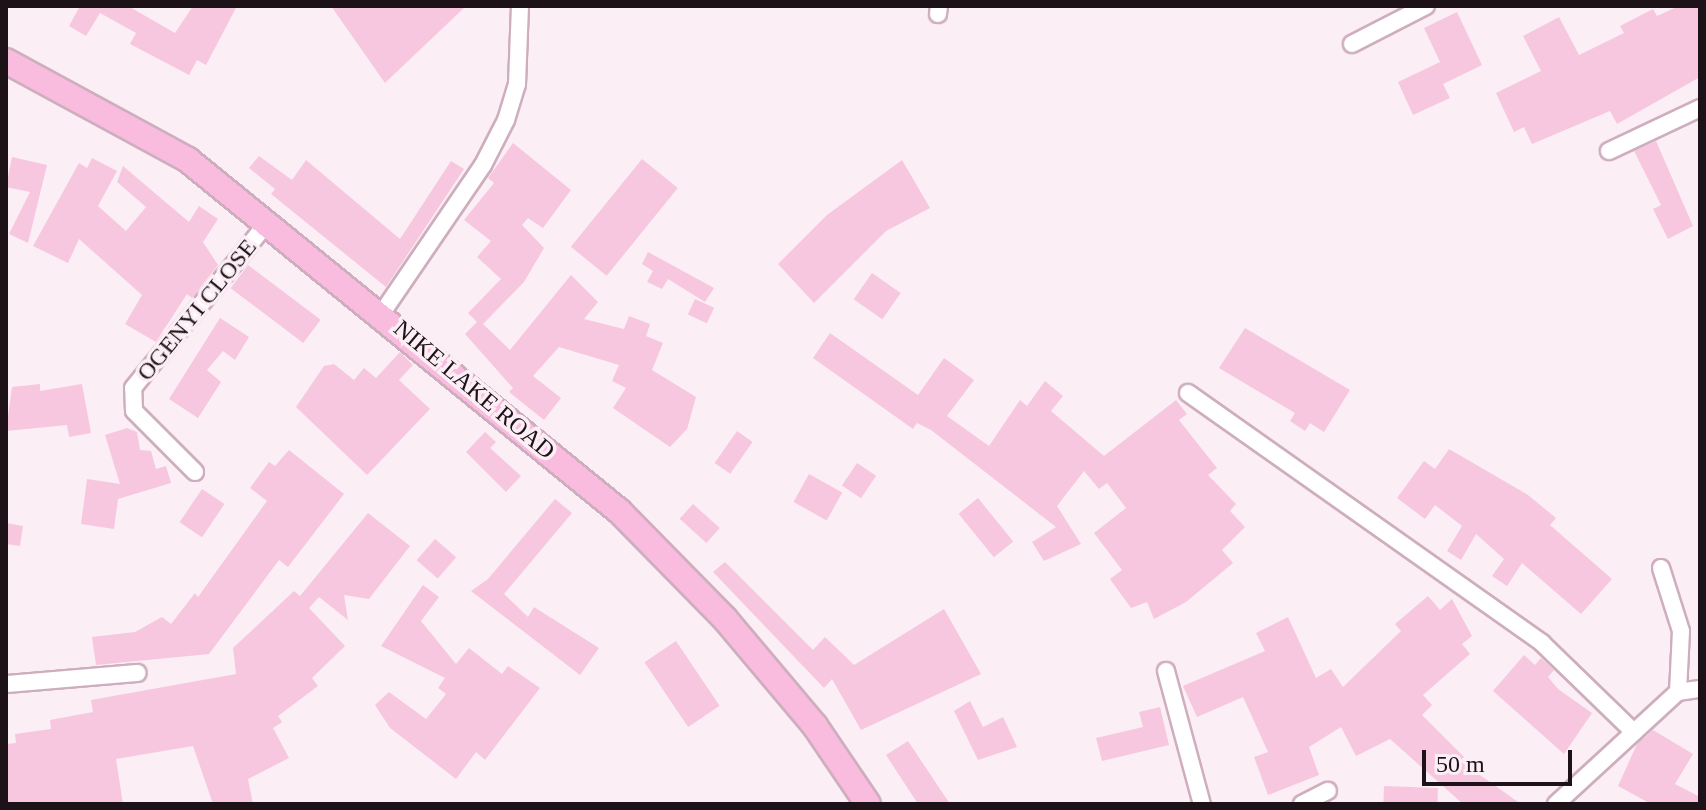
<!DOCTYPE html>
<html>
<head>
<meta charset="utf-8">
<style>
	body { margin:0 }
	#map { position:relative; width:1706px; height:810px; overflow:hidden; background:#fceef5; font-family:"Times New Roman",serif }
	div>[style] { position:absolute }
	.building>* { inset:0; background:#f7c7df; transform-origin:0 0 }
	.roads { filter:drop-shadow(2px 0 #ceaebe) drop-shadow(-2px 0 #ceaebe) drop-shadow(0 2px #ceaebe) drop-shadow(0 -2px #ceaebe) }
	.street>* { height:16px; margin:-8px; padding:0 8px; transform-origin:8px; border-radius:8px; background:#fff }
	.primary>* { height:24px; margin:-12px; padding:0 12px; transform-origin:12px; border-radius:12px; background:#fabcde }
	span { translate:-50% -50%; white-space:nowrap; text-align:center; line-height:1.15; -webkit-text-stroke:7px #fceef5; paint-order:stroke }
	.street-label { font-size:24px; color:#1d1218 }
	.frame { position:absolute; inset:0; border:8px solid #1d1218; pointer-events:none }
	.scale { position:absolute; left:1422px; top:750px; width:150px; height:36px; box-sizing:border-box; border:4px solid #1d1218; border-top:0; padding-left:10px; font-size:24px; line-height:28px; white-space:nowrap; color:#1d1218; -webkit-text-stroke:6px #fceef5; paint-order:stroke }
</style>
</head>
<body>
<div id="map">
	<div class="building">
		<i style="clip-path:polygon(80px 6px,128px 6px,175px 33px,193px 6px,237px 6px,206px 65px,197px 60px,189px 75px,130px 44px,136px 33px,100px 13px,86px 36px,69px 26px)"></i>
		<i style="clip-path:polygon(331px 6px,466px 6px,385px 83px)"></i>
		<i style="clip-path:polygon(1679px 6px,1700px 6px,1700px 77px,1617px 124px,1610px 111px,1532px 144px,1524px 127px,1514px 132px,1496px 93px,1541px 71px,1523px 36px,1559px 17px,1579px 55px,1624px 33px,1620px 26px,1653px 9px,1657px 16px)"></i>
		<i style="clip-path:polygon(1457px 12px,1482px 65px,1443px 84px,1450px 98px,1413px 115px,1398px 82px,1440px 62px,1424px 28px)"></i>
		<i style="clip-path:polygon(1656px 141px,1693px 226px,1668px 239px,1653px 209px,1661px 205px,1634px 151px)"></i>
		<i style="clip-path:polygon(513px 143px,571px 190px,543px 228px,528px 218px,522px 225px,544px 248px,524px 282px,483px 324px,510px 350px,571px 275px,598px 302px,584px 319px,624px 329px,629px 316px,650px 324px,646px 336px,663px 343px,652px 370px,696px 397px,687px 429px,670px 447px,613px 408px,626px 388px,612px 381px,619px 365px,559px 347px,533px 376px,561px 398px,544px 420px,509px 392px,513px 388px,465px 334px,477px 322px,468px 313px,501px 279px,477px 257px,491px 241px,464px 220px,494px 183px,488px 178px)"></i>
		<i style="clip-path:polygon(259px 156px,292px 180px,306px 160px,400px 239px,451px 161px,464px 169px,386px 287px,271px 194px,275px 189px,249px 168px)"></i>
		<i style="clip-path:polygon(12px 157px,47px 165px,28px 243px,9px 234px,30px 192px,6px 187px)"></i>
		<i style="clip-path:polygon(92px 158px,117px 171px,98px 206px,126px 231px,146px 207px,117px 182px,123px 166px,189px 222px,199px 206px,218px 219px,203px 242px,218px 265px,192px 298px,187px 294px,156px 342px,125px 324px,142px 295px,79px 239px,68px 263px,33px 246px,79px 163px,87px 168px)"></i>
		<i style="left:642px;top:159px;width:46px;height:113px;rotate:39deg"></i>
		<i style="clip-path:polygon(902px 160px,930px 208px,886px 231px,814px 303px,778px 264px,827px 215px)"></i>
		<i style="clip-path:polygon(648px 252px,714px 288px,705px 302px,668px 279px,662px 289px,647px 282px,653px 271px,642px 264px)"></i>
		<i style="left:248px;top:265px;width:91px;height:29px;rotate:37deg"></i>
		<i style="left:872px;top:273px;width:35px;height:32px;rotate:35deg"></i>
		<i style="left:695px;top:299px;width:21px;height:17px;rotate:25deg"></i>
		<i style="clip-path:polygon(220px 318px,249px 337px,235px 360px,223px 351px,207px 370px,221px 382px,198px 418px,169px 399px)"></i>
		<i style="clip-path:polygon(1245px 328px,1350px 390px,1324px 432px,1310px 423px,1305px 431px,1290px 421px,1295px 413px,1219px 368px)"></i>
		<i style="clip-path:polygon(830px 333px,918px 395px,944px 358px,974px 380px,947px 416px,989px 446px,1020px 400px,1027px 406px,1045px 381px,1063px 396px,1051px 411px,1104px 456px,1176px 400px,1187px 414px,1179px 420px,1217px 468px,1208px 475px,1236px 504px,1230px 511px,1245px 527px,1222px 550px,1233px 563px,1186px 602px,1154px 619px,1147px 602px,1131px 608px,1110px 579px,1122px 570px,1094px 533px,1126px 508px,1107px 483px,1099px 489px,1084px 471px,1057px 506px,1081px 544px,1044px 561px,1032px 542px,1056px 527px,931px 430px,917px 423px,913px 429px,813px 358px)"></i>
		<i style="clip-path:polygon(400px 352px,413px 365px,399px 380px,430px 409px,367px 475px,296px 407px,324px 366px,334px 364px,354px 380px,364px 368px,376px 378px)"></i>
		<i style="clip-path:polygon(40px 384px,40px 391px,82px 384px,91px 433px,69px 437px,67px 425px,6px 431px,12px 387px)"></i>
		<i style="clip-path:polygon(127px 428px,137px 432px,140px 450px,151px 451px,156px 469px,166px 466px,171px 483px,118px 499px,114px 529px,81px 524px,87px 479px,120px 484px,105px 435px)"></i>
		<i style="left:737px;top:431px;width:19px;height:39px;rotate:35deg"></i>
		<i style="clip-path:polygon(485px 432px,496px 442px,490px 448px,521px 476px,506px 492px,466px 452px)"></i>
		<i style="clip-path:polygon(1449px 449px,1528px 495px,1556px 518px,1550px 525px,1612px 579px,1581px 614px,1522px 563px,1507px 586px,1492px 576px,1504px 559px,1476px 534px,1461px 560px,1447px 551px,1462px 526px,1435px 505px,1425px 519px,1397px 498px,1424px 461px,1435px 469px)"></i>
		<i style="clip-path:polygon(289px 450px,344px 494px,288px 567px,279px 560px,209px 654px,96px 665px,92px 637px,135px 632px,162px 617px,171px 624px,195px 593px,198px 597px,267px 501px,250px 488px,269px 462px,275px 466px)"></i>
		<i style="left:857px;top:463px;width:23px;height:27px;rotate:34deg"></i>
		<i style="left:809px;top:474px;width:38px;height:32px;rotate:29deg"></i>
		<i style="left:202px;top:489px;width:27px;height:40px;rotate:34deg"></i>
		<i style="left:978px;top:498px;width:56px;height:25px;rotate:51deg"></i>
		<i style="clip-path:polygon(555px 499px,572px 513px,504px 594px,528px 617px,534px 607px,599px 648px,580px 675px,471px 591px,488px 579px)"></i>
		<i style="left:693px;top:504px;width:36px;height:20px;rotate:42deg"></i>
		<i style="clip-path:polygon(368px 513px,410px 546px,369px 599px,344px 595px,348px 620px,319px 597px,309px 608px,345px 646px,312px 678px,318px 686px,278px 716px,282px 722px,273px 728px,289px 758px,248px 779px,253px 804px,213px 804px,193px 746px,116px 759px,123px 804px,6px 804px,6px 744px,16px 743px,15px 734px,51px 729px,50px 720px,93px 712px,91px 700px,236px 674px,233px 648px,294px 591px,300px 596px)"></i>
		<i style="clip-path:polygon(6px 523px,23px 526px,20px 546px,6px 544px)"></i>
		<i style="left:435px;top:539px;width:28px;height:28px;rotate:41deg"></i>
		<i style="clip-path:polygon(725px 562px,813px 650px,825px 637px,854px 665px,944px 609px,981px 674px,861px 730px,832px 679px,824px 688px,713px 572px)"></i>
		<i style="clip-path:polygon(423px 585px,439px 597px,421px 621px,456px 664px,469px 648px,502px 674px,508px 666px,540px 688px,485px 760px,476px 752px,456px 779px,390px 728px,375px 705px,389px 692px,426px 719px,446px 694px,438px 688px,445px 678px,381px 646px)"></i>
		<i style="clip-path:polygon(1428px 596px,1440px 610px,1452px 599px,1472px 636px,1462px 644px,1470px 654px,1423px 695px,1432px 705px,1422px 715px,1464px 757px,1460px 761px,1521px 804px,1463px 804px,1390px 739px,1356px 756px,1341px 727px,1309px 747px,1319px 775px,1268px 795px,1254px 757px,1268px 752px,1243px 697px,1197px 717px,1183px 686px,1265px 651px,1256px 633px,1288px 617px,1316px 678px,1331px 669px,1343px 687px,1401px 631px,1395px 624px)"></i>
		<i style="left:676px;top:641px;width:78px;height:38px;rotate:56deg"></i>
		<i style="clip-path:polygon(1524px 655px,1535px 665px,1541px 658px,1554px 670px,1548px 677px,1558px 689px,1592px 713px,1564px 754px,1493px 691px)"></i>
		<i style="clip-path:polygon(970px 701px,983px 727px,1003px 717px,1017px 747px,978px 760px,954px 711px)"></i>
		<i style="clip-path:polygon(1160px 707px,1169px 745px,1102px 761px,1096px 738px,1143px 727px,1139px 712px)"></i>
		<i style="clip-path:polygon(1653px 730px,1693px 754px,1675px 784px,1700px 797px,1700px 804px,1651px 804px,1618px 786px,1637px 744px)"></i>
		<i style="clip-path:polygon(908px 741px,950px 804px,918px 804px,886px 755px)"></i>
		<i style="left:1384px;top:786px;width:54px;height:18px;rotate:2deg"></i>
	</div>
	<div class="roads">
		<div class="street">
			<i style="left:938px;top:14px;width:8px;rotate:-83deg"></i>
			<i style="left:1352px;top:44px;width:83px;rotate:-27.2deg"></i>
			<i style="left:1609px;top:151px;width:101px;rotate:-25.3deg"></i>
			<i style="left:382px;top:313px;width:179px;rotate:-55.7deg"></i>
			<i style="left:483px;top:165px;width:51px;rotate:-62.9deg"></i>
			<i style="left:506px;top:120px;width:38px;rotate:-73deg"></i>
			<i style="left:517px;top:84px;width:78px;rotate:-87.8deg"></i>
			<i style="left:1188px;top:393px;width:433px;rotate:35.2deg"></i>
			<i style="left:1542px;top:643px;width:128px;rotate:44.1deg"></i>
			<i style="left:195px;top:472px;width:86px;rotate:-135deg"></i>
			<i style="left:134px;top:411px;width:23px;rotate:-92deg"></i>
			<i style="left:133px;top:388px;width:214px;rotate:-50.9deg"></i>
			<i style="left:1661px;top:568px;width:66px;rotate:72.4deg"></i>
			<i style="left:1681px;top:631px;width:61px;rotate:92.8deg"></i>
			<i style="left:1166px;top:671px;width:138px;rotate:74.9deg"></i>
			<i style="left:6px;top:684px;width:132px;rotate:-4.8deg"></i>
			<i style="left:1678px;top:692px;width:22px;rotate:-8deg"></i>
			<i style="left:1302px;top:804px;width:29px;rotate:-27deg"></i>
			<i style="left:1556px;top:804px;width:166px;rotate:-42.6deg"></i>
		</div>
		<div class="primary">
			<i style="left:6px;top:61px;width:207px;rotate:28.5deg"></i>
			<i style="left:188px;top:160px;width:556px;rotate:39.16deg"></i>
			<i style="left:619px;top:511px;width:151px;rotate:45.5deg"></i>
			<i style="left:725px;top:619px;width:140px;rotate:49.9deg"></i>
			<i style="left:815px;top:726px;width:94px;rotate:55.8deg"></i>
		</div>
	</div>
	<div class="street-label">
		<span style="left:197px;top:310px;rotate:-51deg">OGENYI CLOSE</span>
		<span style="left:474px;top:390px;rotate:40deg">NIKE LAKE ROAD</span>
	</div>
	<div class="frame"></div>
	<div class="scale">50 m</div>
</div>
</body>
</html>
